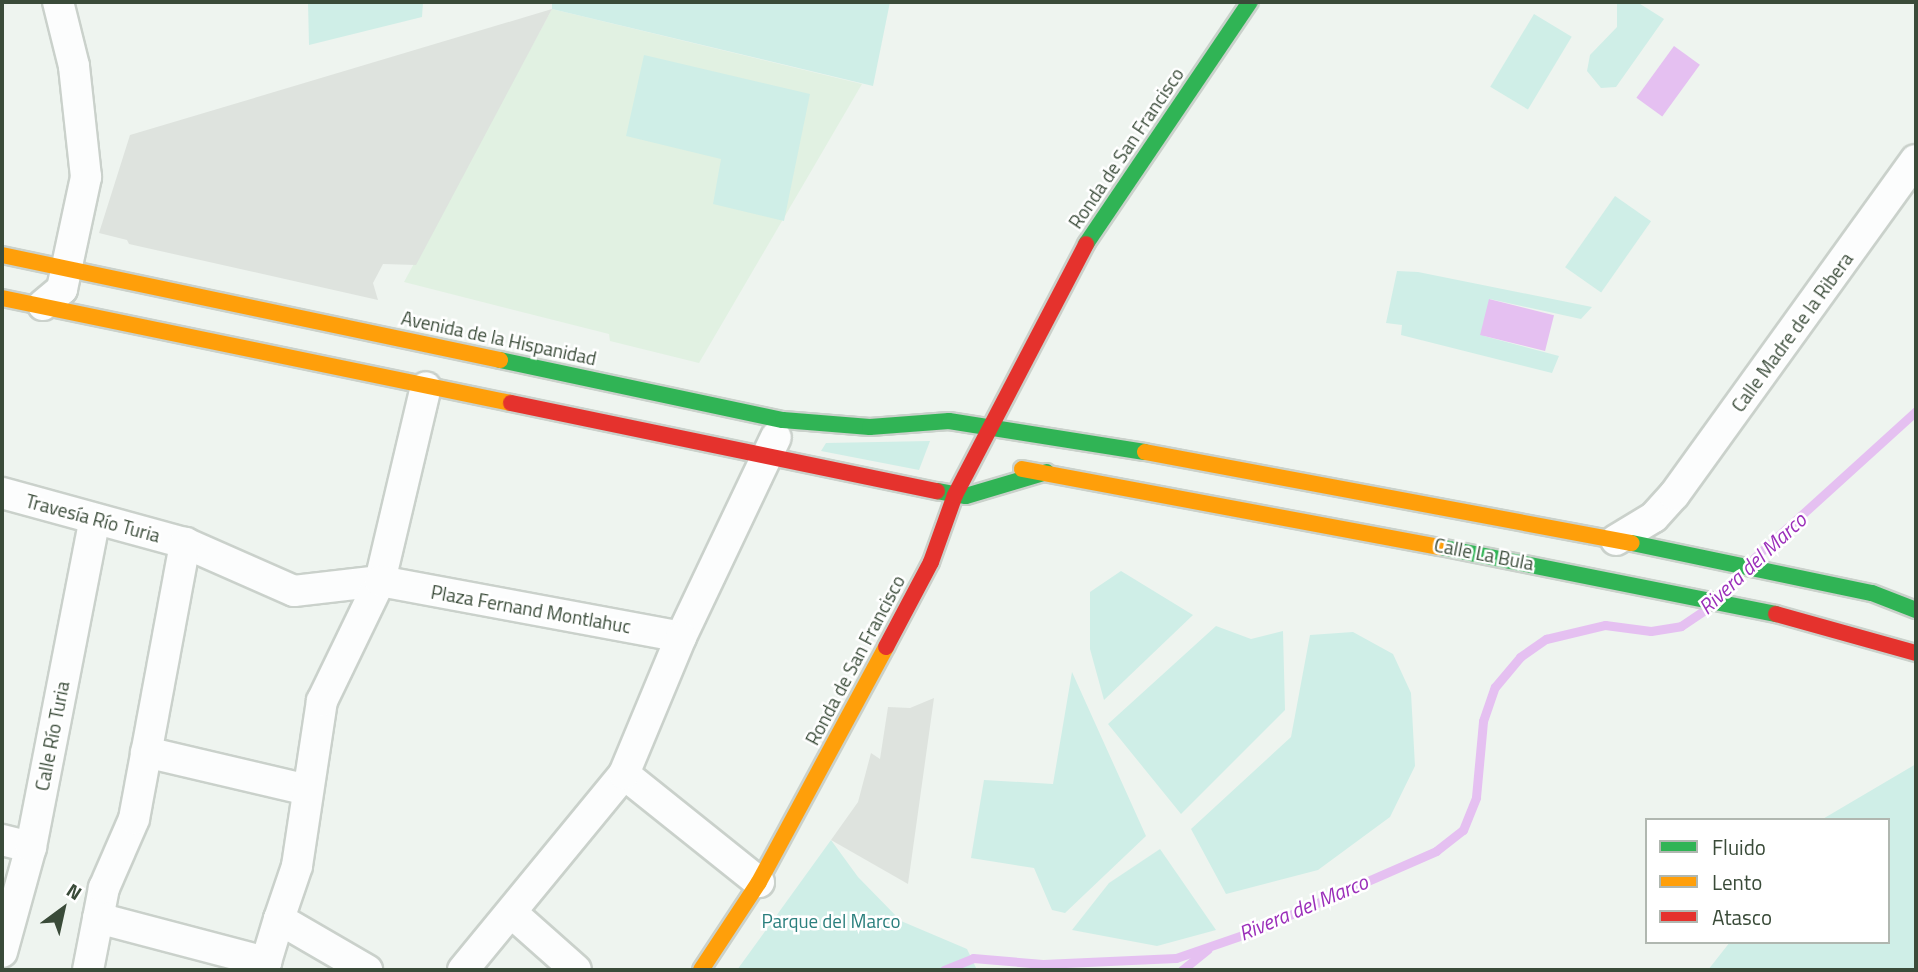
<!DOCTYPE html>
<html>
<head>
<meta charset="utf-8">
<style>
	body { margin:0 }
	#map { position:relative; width:1918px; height:972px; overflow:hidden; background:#eef4ef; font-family:"Titillium Web",sans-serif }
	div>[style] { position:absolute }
	.education>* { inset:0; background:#e1f1e2 }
	.green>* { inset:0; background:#cfeee7; transform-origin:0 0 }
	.parking>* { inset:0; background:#dee3de }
	.water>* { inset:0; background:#e5c0f1; transform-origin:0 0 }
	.stream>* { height:9px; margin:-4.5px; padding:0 4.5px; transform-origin:4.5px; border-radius:4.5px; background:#e5c0f1 }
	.roads { filter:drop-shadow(2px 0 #cad1cb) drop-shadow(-2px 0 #cad1cb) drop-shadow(0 2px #cad1cb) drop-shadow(0 -2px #cad1cb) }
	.street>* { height:30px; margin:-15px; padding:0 15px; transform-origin:15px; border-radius:15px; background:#fcfdfd }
	.fast>* { height:16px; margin:-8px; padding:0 8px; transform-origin:8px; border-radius:8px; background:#30b455 }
	.slow>* { height:16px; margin:-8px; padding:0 8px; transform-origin:8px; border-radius:8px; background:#ff9f0a }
	.jam>* { height:16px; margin:-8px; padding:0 8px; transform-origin:8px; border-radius:8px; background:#e5322d }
	span { translate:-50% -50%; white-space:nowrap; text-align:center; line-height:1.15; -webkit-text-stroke:5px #fff; paint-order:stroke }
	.street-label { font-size:19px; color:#3a4b39 }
	.park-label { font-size:19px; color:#2a7f7d }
	.water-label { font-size:21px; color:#9b2fba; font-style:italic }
	.frame { position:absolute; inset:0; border:4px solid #3a4b39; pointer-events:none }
	.legend { position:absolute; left:1645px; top:818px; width:245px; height:126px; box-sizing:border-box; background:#fff; border:2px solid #b0b7b0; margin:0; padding:9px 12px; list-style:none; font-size:21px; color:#3a4b39 }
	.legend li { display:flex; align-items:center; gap:14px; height:35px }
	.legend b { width:35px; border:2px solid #b0b7b0 }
	.north { position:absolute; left:28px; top:874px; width:70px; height:70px; -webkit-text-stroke:5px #fff; paint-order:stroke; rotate:33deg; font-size:19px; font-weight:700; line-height:28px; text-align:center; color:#3a4b39 }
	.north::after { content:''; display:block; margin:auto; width:24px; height:32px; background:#3a4b39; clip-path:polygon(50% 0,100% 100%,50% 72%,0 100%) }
</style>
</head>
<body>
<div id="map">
	<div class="education">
		<i style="clip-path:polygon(552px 9px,862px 84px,699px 363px,610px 341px,609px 334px,404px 282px)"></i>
	</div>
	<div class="green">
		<i style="clip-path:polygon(308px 2px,423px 2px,422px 17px,309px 45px)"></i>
		<i style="clip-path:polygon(552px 2px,890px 2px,873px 86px,552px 9px)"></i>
		<i style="clip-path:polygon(1617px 2px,1637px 2px,1664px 19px,1616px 87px,1601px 88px,1587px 71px,1590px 55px,1617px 27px)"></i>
		<i style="left:1534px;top:14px;width:44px;height:85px;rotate:31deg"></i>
		<i style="clip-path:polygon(644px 55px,810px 94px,784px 221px,713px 204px,721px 159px,626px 136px)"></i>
		<i style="left:1615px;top:196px;width:44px;height:87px;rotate:35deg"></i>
		<i style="clip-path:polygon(1397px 271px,1418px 272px,1592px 307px,1581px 319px,1490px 299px,1484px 336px,1559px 356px,1552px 373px,1401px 335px,1402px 325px,1386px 323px)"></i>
		<i style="clip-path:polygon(930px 441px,919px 470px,821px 451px,826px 443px)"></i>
		<i style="clip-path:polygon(1121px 571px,1193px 615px,1104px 700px,1090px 649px,1090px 592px)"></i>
		<i style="clip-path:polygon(1216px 626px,1251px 639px,1283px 631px,1285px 710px,1181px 814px,1108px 724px)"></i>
		<i style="clip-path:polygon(1353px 632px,1393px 654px,1411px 693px,1415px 766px,1390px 817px,1318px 870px,1226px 894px,1191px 829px,1291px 737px,1310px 635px)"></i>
		<i style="clip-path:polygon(1072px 672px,1146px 836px,1065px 913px,1052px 910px,1034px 868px,971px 858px,984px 780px,1053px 784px)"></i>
		<i style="clip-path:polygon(1916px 764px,1916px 970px,1708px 970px,1730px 942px,1888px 942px,1888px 820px,1821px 820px)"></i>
		<i style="clip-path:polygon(831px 840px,858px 877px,901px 921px,967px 949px,977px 970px,737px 970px)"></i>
		<i style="clip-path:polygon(1160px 849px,1216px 930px,1157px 946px,1072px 930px,1109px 883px)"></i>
	</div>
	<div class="parking">
		<i style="clip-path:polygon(552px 9px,416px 265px,383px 264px,373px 283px,378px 300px,129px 244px,127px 240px,99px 233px,130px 135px)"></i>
		<i style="clip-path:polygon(934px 698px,908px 884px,831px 840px,858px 802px,871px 753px,880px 759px,888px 707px,910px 708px)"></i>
	</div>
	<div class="water">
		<i style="left:1674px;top:46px;width:32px;height:64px;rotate:36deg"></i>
		<i style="left:1489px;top:299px;width:67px;height:37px;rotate:14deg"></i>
	</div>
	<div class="stream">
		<i style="left:1754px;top:558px;width:219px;rotate:-42.2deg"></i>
		<i style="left:944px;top:970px;width:31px;rotate:-22deg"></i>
		<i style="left:973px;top:958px;width:70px;rotate:4.9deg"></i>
		<i style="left:1043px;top:964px;width:133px;rotate:-2.6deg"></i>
		<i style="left:1176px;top:958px;width:79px;rotate:-19.1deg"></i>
		<i style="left:1251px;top:932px;width:202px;rotate:-23.6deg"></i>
		<i style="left:1436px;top:851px;width:34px;rotate:-38deg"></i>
		<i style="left:1463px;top:830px;width:35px;rotate:-68deg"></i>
		<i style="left:1476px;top:797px;width:76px;rotate:-84.7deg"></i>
		<i style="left:1483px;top:721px;width:36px;rotate:-71deg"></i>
		<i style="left:1495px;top:687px;width:39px;rotate:-50deg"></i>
		<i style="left:1520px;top:657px;width:32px;rotate:-35deg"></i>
		<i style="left:1546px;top:639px;width:61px;rotate:-13.3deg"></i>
		<i style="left:1605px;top:625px;width:46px;rotate:7.4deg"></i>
		<i style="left:1651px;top:631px;width:30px;rotate:-9deg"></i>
		<i style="left:1681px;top:626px;width:30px;rotate:-34deg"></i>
		<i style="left:1182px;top:970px;width:33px;rotate:-39deg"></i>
	</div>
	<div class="roads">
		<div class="street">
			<i style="left:43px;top:305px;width:25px;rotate:-40deg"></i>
			<i style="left:62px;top:289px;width:115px;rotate:-77.9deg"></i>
			<i style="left:86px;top:177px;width:112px;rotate:-96.2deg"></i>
			<i style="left:74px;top:66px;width:66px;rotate:-104deg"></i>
			<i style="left:2px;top:493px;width:190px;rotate:15.3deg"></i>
			<i style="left:185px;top:543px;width:119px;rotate:23.8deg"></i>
			<i style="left:294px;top:591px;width:87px;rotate:-6.6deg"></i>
			<i style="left:380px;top:581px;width:199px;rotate:-76.7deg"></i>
			<i style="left:1616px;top:540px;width:44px;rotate:-31.2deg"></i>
			<i style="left:1654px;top:517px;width:30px;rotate:-48deg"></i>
			<i style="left:1674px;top:495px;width:413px;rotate:-54.2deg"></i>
			<i style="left:146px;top:752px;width:166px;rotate:13.2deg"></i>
			<i style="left:624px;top:774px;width:173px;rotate:38.7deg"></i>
			<i style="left:2px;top:840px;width:30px;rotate:14deg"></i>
			<i style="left:513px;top:914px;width:84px;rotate:41.6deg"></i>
			<i style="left:98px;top:918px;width:174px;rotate:14.7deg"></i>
			<i style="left:279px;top:919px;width:56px;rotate:-71.2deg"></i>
			<i style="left:297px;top:866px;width:167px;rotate:-81.4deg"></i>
			<i style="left:322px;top:701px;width:133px;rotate:-64.2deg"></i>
			<i style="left:380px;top:581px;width:306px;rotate:10.5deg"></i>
			<i style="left:681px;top:637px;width:221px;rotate:-64.6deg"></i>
			<i style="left:2px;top:952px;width:109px;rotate:-74.6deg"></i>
			<i style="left:31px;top:847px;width:334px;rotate:-79deg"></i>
			<i style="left:88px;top:970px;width:84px;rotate:-79deg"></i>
			<i style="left:104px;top:888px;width:75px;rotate:-66.5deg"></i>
			<i style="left:134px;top:819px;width:281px;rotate:-79.5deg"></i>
			<i style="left:257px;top:970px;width:12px;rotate:-42deg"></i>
			<i style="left:266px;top:962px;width:45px;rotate:-73.2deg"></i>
			<i style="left:279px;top:919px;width:102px;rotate:30.1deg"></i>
			<i style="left:463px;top:970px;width:254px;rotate:-50.6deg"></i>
			<i style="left:624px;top:774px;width:148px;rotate:-67.4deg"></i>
		</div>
		<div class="fast">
			<i style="left:1086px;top:244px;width:292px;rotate:-55.9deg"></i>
			<i style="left:500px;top:360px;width:289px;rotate:12deg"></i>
			<i style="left:783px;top:420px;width:87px;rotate:4.6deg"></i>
			<i style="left:870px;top:427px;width:79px;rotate:-4.3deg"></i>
			<i style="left:949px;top:421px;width:198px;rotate:9deg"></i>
			<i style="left:937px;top:491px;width:29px;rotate:10deg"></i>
			<i style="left:966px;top:496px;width:84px;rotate:-16.5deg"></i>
			<i style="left:1632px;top:543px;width:245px;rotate:11.8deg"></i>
			<i style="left:1872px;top:593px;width:47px;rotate:21.1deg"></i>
			<i style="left:1440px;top:547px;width:343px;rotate:11.3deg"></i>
		</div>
		<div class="slow">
			<i style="left:2px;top:255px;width:509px;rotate:11.91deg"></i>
			<i style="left:2px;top:298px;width:520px;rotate:11.66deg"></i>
			<i style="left:1145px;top:452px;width:495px;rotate:10.6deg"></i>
			<i style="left:1022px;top:469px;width:425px;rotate:10.6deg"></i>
			<i style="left:701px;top:970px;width:105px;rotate:-56.6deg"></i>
			<i style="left:759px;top:882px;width:267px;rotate:-61.6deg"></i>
		</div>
		<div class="jam">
			<i style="left:511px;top:403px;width:435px;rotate:11.7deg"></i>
			<i style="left:1776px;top:614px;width:145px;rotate:15.6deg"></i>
			<i style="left:886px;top:647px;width:96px;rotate:-62.1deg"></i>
			<i style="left:931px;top:562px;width:71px;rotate:-70.3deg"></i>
			<i style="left:955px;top:495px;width:283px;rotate:-62.4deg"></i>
		</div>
	</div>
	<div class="street-label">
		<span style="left:1126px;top:148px;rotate:-56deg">Ronda de San Francisco</span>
		<span style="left:1792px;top:332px;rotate:-54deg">Calle Madre de la Ribera</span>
		<span style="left:499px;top:338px;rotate:12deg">Avenida de la Hispanidad</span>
		<span style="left:93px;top:518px;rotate:15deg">Travesía Río Turia</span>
		<span style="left:1484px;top:554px;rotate:11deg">Calle La Bula</span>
		<span style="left:531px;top:609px;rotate:10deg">Plaza Fernand Montlahuc</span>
		<span style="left:855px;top:660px;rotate:-62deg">Ronda de San Francisco</span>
		<span style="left:52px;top:736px;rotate:-79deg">Calle Río Turia</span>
	</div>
	<div class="park-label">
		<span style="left:831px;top:921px">Parque del Marco</span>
	</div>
	<div class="water-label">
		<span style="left:1752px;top:563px;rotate:-43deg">Rivera del Marco</span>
		<span style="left:1303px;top:907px;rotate:-23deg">Rivera del Marco</span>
	</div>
	<div class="frame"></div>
	<ul class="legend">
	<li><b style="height:9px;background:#30b455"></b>Fluido</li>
	<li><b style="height:9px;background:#ff9f0a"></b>Lento</li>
	<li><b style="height:9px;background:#e5322d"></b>Atasco</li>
	</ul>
	<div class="north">N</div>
</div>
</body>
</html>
